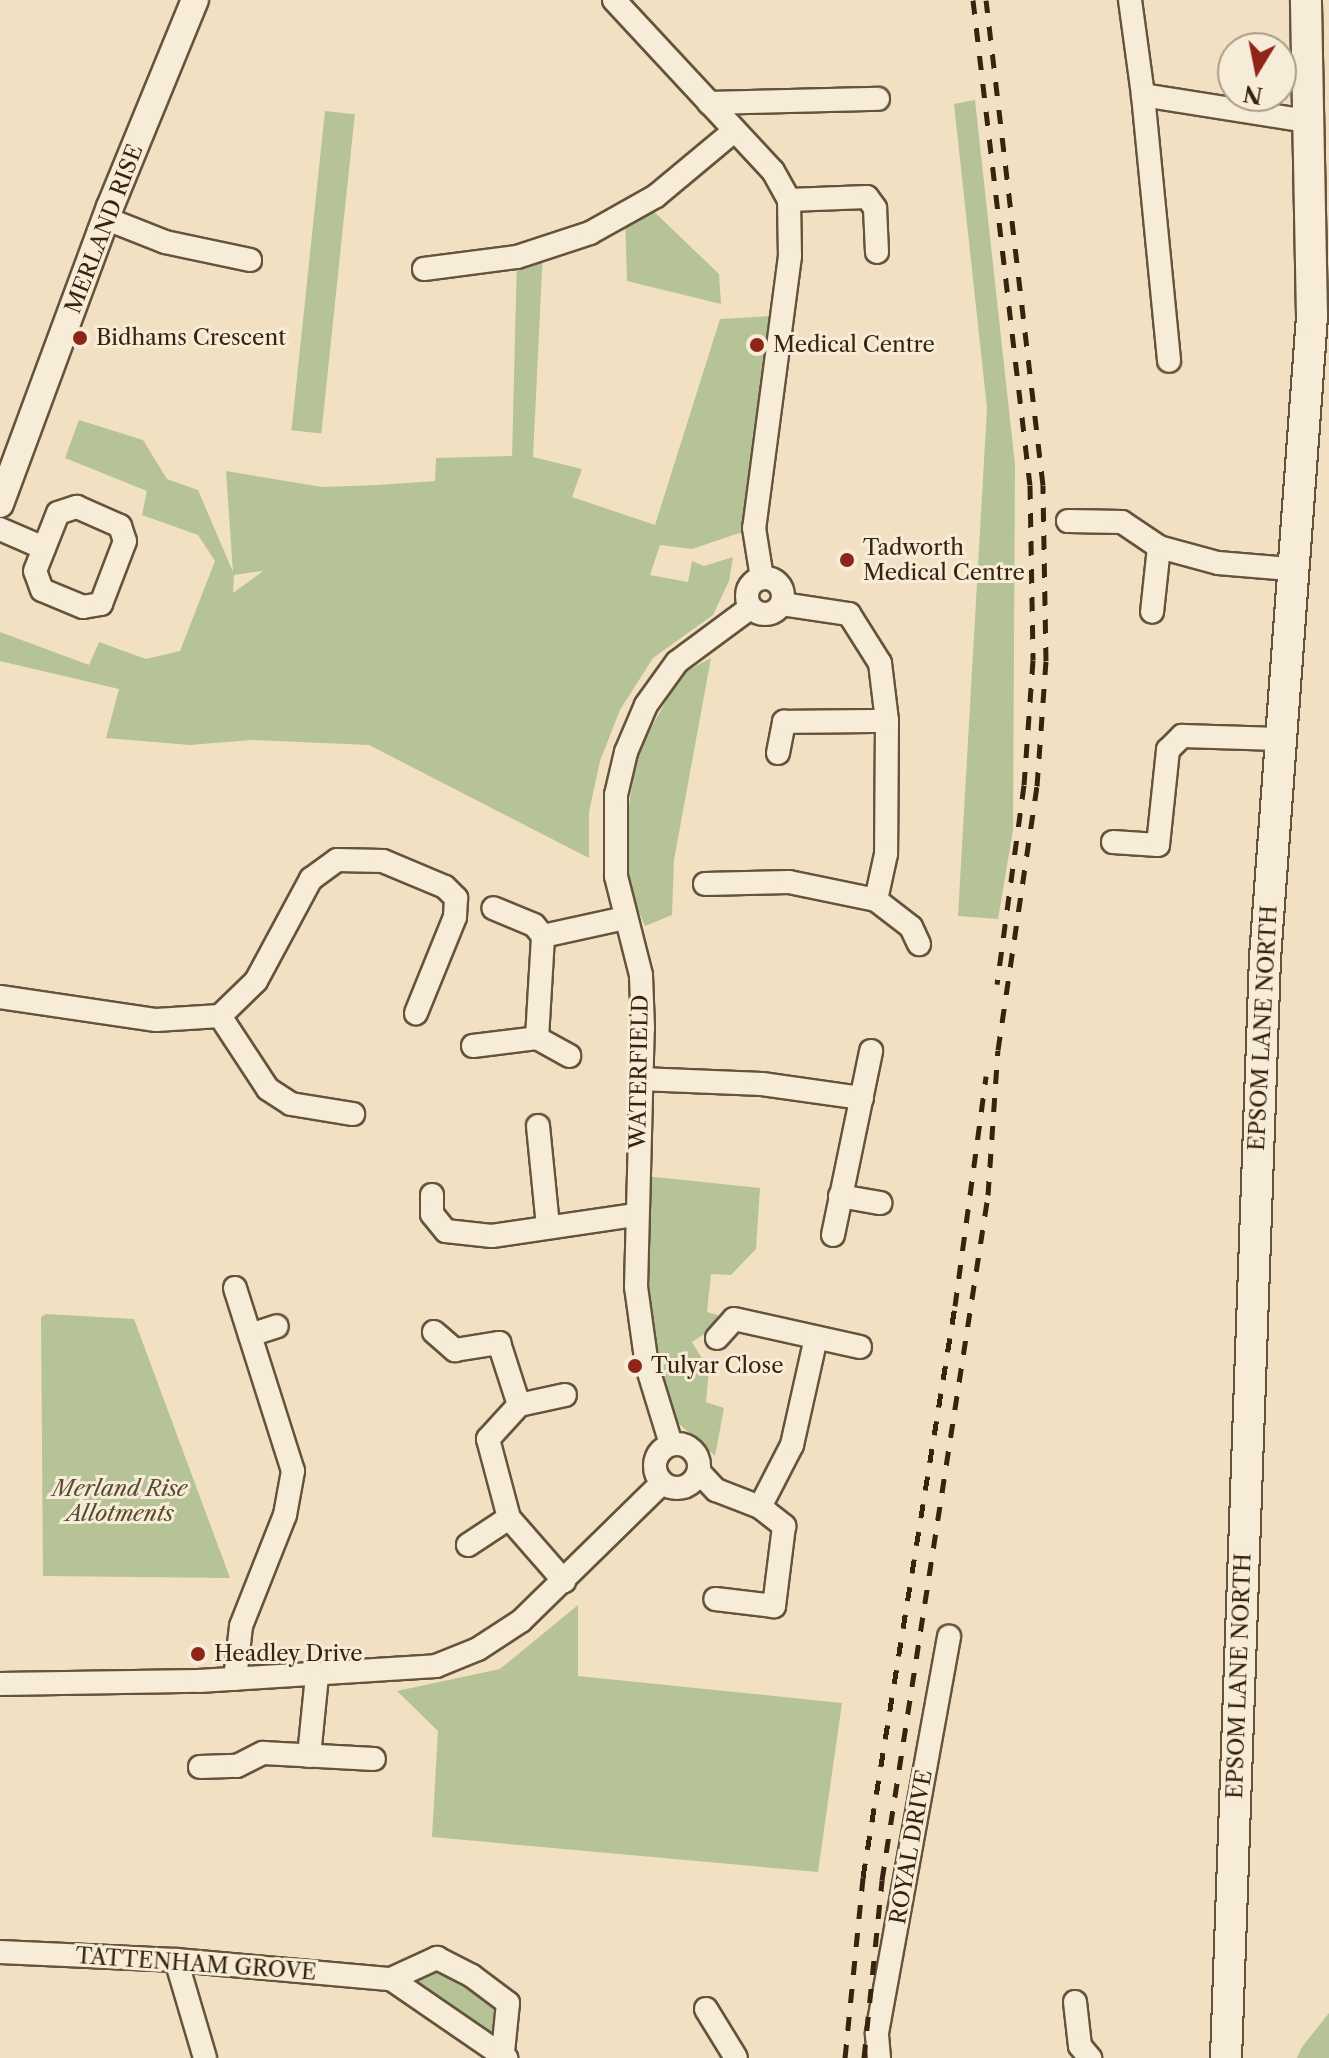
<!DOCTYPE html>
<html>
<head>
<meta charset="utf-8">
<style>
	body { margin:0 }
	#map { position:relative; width:1329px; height:2058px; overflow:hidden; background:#f1e1c2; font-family:"Libre Caslon Text",serif }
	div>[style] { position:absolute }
	.green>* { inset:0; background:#b6c397; transform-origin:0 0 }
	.roads { filter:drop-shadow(2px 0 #66533b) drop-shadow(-2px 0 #66533b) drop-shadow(0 2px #66533b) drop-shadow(0 -2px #66533b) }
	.minor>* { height:22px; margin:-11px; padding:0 11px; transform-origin:11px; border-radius:11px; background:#f6ecd7 }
	.minor>.ring { margin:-11px; padding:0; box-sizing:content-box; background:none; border:22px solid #f6ecd7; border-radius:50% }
	.tertiary>* { height:26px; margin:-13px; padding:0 13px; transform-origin:13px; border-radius:13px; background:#f6ecd7 }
	.secondary>* { height:30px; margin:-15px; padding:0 15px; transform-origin:15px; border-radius:15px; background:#f6ecd7 }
	.rail>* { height:5px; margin-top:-2.5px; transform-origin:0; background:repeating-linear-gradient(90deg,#38240e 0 14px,transparent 0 28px) }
	.dots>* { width:22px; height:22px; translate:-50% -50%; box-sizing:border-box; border:4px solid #f6ecd7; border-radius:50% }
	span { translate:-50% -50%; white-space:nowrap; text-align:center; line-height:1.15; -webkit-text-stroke:6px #f6ecd7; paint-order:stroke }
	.street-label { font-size:22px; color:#38240e }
	.poi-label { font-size:22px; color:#38240e }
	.left { translate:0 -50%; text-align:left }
	.park-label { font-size:22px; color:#584c30; font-style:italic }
	.north { position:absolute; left:1217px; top:32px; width:80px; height:80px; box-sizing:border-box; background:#f6ecd7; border:2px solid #aa9c87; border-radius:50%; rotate:190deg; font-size:22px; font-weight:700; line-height:32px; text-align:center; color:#38240e }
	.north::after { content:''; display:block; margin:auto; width:28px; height:36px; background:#8f2418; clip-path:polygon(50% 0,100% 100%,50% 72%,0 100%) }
</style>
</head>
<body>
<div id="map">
	<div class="green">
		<i style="clip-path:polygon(975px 100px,1015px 465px,1013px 830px,998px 919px,958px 916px,987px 408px,954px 104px)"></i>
		<i style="left:325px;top:111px;width:30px;height:321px;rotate:6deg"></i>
		<i style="clip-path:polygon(645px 203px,719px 274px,721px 304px,627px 281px,625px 217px)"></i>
		<i style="clip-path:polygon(evenodd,543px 250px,533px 457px,582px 469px,572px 497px,655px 525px,720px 319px,772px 316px,754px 528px,692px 549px,660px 545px,650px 575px,688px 582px,692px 561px,704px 566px,733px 557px,729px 581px,713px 615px,653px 658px,620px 710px,600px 761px,589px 812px,589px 858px,369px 745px,252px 740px,190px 745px,106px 738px,119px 689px,0 661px,0 632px,89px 665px,99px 642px,146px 659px,180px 651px,215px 561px,198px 535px,142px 515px,147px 491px,65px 458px,79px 420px,143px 440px,167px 479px,198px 490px,233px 572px,226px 471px,322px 487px,378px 485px,435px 481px,436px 458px,512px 456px,517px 257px,543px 250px,262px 571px,262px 572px,233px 593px,234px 575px,262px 571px)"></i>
		<i style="clip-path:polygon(711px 658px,674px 860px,672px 915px,645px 926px,628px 888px,622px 850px,637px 753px,681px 674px)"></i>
		<i style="clip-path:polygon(636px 1175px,760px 1188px,756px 1249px,731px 1275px,711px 1274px,707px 1312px,718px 1315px,715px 1327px,692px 1342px,709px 1370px,706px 1402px,724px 1408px,715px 1456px,658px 1405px)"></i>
		<i style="clip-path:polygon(46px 1314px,134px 1319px,230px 1578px,43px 1576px,41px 1317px)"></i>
		<i style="clip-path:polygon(578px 1605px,578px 1676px,842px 1703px,818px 1872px,432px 1837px,438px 1731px,397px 1691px,500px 1669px)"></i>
		<i style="clip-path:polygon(437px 1958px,508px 2003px,503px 2052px,391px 1979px)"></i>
		<i style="clip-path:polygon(1329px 2013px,1329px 2058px,1297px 2058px,1302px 2047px)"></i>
	</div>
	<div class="roads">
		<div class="minor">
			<i style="left:614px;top:0;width:233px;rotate:47.1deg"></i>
			<i style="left:773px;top:171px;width:33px;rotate:61deg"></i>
			<i style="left:789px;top:200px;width:56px;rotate:89deg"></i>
			<i style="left:790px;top:256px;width:274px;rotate:97.5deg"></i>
			<i style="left:754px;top:528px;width:51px;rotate:80.9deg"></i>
			<i style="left:1130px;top:0;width:96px;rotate:82.2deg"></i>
			<i style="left:1143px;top:95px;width:167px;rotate:9deg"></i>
			<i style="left:1143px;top:95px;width:267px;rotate:84.4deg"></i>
			<i style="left:709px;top:103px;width:169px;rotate:-1.4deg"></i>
			<i style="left:789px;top:200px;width:78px;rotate:-2.2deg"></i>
			<i style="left:867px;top:197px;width:14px;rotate:54deg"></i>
			<i style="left:875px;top:208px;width:44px;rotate:87.4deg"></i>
			<i style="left:107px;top:219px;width:62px;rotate:21.6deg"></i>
			<i style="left:165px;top:242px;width:87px;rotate:12deg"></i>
			<i style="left:424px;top:269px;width:94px;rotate:-7.4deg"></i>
			<i style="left:517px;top:257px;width:77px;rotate:-18.2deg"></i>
			<i style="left:590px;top:233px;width:76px;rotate:-29.3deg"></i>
			<i style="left:656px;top:196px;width:102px;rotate:-39.8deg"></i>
			<i style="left:77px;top:507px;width:47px;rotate:23.8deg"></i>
			<i style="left:120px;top:526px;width:16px;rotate:72deg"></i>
			<i style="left:125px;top:541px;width:67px;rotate:110.9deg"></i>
			<i style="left:101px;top:604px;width:18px;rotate:171deg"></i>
			<i style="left:83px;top:607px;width:44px;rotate:-157.5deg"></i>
			<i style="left:42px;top:590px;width:20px;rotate:-110deg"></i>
			<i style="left:35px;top:571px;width:62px;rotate:-68.4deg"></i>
			<i style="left:58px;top:513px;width:20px;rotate:-18deg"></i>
			<i style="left:1068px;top:521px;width:54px;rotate:1.1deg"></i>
			<i style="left:1122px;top:522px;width:45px;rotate:34deg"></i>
			<i style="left:1159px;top:547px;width:65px;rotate:96.1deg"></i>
			<i style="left:0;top:529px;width:48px;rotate:23.4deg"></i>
			<i style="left:1159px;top:547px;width:61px;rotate:15.2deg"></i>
			<i style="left:1218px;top:563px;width:72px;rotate:4.8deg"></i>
			<i class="ring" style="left:747px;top:578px;width:14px;height:14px"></i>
			<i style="left:782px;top:604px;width:68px;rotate:8.5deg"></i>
			<i style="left:849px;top:614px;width:58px;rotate:57.7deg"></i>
			<i style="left:880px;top:663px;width:58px;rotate:83.1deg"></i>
			<i style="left:887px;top:721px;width:133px;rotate:90.4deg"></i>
			<i style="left:886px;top:854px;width:47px;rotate:102.3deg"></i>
			<i style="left:778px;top:753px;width:32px;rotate:-79deg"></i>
			<i style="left:784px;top:722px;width:103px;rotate:-0.6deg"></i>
			<i style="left:1113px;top:842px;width:45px;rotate:3.8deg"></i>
			<i style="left:1158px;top:845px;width:96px;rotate:-84deg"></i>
			<i style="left:1168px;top:750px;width:20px;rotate:-45deg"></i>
			<i style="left:1182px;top:736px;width:97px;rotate:1.8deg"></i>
			<i style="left:705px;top:884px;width:84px;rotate:-1.4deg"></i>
			<i style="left:789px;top:882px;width:89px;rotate:11.7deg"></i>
			<i style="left:876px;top:900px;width:44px;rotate:37.6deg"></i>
			<i style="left:911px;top:927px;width:19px;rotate:65deg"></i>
			<i style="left:543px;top:936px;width:84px;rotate:-12.4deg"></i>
			<i style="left:0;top:997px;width:158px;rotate:8.4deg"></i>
			<i style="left:156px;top:1020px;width:64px;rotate:-3.6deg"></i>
			<i style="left:220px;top:1016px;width:50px;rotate:-44.2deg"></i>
			<i style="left:256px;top:981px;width:116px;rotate:-61.7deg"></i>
			<i style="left:311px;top:879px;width:32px;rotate:-36deg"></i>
			<i style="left:337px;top:860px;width:46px;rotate:1.2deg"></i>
			<i style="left:383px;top:861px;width:67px;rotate:22.8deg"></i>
			<i style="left:445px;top:887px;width:16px;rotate:45deg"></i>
			<i style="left:456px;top:898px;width:19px;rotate:93deg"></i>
			<i style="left:455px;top:917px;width:104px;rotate:112.1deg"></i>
			<i style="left:220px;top:1016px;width:87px;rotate:56.7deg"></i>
			<i style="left:268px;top:1089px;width:27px;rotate:33deg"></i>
			<i style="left:291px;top:1104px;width:63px;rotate:9.2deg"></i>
			<i style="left:537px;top:1038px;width:37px;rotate:29deg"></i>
			<i style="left:473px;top:1046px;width:64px;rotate:-7.1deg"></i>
			<i style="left:537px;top:1038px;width:102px;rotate:-86.6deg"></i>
			<i style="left:543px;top:936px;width:14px;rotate:-129deg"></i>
			<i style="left:534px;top:925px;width:44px;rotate:-157.5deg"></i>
			<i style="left:640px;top:1079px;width:122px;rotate:2.3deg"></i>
			<i style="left:762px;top:1084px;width:101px;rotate:8deg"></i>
			<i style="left:538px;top:1126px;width:101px;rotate:84.3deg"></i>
			<i style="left:432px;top:1195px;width:19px;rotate:90deg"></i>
			<i style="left:432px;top:1214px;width:22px;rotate:51deg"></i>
			<i style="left:446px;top:1231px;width:46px;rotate:6.2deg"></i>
			<i style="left:492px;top:1236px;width:145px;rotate:-8.4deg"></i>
			<i style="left:840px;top:1196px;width:41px;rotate:9.9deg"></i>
			<i style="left:833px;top:1235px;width:188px;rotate:-78.3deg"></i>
			<i style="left:434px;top:1332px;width:28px;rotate:41deg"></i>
			<i style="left:455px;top:1350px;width:45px;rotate:-9deg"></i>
			<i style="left:499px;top:1343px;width:65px;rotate:72.1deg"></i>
			<i style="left:519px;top:1405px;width:46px;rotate:132.4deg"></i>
			<i style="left:488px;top:1439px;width:82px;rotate:75.1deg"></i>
			<i style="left:509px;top:1518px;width:84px;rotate:48.9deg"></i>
			<i style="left:250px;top:1335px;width:28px;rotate:-18deg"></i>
			<i style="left:717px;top:1338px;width:25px;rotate:-48deg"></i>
			<i style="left:734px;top:1319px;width:129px;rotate:12.5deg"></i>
			<i style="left:519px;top:1405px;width:47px;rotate:-12.3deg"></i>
			<i class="ring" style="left:655px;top:1444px;width:22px;height:22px"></i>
			<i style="left:671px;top:1444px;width:82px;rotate:-107.1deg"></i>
			<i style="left:647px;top:1366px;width:80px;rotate:-97.9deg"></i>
			<i style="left:636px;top:1287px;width:259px;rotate:-88.5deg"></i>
			<i style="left:643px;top:1028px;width:53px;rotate:-92.2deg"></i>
			<i style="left:641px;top:975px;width:102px;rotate:-104.2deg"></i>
			<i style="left:616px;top:876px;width:81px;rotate:-90deg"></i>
			<i style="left:616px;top:795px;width:44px;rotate:-76.9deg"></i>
			<i style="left:626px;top:752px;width:51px;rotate:-66.9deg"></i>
			<i style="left:646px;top:705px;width:53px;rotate:-54.2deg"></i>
			<i style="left:677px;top:662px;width:91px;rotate:-36.5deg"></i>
			<i style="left:699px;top:1472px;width:25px;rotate:47deg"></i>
			<i style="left:716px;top:1490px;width:47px;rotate:21.1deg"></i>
			<i style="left:760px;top:1507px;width:31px;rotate:38deg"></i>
			<i style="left:784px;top:1526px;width:81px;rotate:97.1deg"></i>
			<i style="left:774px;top:1606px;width:59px;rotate:-173.2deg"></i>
			<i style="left:760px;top:1507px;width:70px;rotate:-62.7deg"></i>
			<i style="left:792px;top:1445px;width:110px;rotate:-77.4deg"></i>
			<i style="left:468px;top:1545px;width:49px;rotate:-33.4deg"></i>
			<i style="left:235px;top:1679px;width:53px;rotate:-83.5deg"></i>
			<i style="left:241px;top:1626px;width:119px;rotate:-68.4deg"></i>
			<i style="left:285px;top:1515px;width:45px;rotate:-79.7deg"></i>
			<i style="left:293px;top:1471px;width:192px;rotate:-107.6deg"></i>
			<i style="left:0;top:1684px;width:199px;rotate:-0.9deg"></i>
			<i style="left:199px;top:1681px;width:237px;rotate:-3.6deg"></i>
			<i style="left:436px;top:1666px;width:45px;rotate:-22deg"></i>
			<i style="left:478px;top:1649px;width:51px;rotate:-33.1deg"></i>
			<i style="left:521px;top:1621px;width:197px;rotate:-44.4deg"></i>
			<i style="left:309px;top:1756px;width:80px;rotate:-84.3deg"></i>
			<i style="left:200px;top:1767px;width:37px;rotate:-2deg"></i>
			<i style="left:237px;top:1766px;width:29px;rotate:-27deg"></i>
			<i style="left:263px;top:1753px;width:111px;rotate:3.1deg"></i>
			<i style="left:0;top:1952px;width:176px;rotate:2.6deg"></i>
			<i style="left:176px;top:1960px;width:216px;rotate:5.1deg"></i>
			<i style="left:391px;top:1979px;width:140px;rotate:34.5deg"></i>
			<i style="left:176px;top:1960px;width:102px;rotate:73.5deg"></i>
			<i style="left:391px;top:1979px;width:51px;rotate:-24.5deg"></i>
			<i style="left:437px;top:1958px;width:39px;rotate:27deg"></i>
			<i style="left:472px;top:1976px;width:45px;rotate:36.9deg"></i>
			<i style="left:508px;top:2003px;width:49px;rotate:95.8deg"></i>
			<i style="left:1075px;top:2002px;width:44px;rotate:83.5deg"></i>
			<i style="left:1080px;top:2046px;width:16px;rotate:50deg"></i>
			<i style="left:706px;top:2009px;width:57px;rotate:58.5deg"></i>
			<i style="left:879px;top:2058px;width:25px;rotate:-95deg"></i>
			<i style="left:877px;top:2033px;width:403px;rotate:-79.7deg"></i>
		</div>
		<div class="tertiary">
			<i style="left:0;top:504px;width:317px;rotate:-69.7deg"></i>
			<i style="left:110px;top:207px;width:224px;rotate:-67.7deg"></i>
		</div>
		<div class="secondary">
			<i style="left:1226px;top:2058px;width:1101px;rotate:-87.97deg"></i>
			<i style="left:1265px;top:958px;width:644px;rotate:-85.81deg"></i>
			<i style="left:1312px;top:316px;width:316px;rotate:-91.1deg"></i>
		</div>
	</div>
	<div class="rail">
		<i style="left:973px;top:0;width:488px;rotate:83.3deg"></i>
		<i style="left:1030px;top:485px;width:175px;rotate:89deg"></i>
		<i style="left:1033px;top:660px;width:125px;rotate:94.1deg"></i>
		<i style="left:1024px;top:785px;width:201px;rotate:97.7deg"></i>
		<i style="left:845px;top:2058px;width:182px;rotate:-84.3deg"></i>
		<i style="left:863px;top:1877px;width:578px;rotate:-80.85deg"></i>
		<i style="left:955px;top:1306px;width:232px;rotate:-82.3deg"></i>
		<i style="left:864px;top:2058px;width:179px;rotate:-84.2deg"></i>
		<i style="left:882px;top:1880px;width:693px;rotate:-81.2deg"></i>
		<i style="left:988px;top:1195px;width:145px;rotate:-86.1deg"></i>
		<i style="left:998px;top:1050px;width:267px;rotate:-81.6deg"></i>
		<i style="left:1037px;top:786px;width:125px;rotate:-85.9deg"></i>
		<i style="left:1046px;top:661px;width:176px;rotate:-91deg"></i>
		<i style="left:1043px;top:485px;width:488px;rotate:-96.7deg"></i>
	</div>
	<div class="dots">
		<i style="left:80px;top:338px;background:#8f2418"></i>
		<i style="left:757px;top:345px;background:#8f2418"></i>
		<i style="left:847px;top:560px;background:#8f2418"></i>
		<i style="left:635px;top:1366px;background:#8f2418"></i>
		<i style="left:198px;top:1654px;background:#8f2418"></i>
	</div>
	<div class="street-label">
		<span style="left:104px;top:229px;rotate:-69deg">MERLAND RISE</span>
		<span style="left:1263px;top:1028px;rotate:-87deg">EPSOM LANE NORTH</span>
		<span style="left:639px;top:1072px;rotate:-89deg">WATERFIELD</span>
		<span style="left:1239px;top:1676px;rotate:-88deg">EPSOM LANE NORTH</span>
		<span style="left:911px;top:1847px;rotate:-80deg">ROYAL DRIVE</span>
		<span style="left:196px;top:1964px;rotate:4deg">TATTENHAM GROVE</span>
	</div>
	<div class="poi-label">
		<span class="left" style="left:96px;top:338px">Bidhams Crescent</span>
		<span class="left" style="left:773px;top:345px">Medical Centre</span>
		<span class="left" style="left:863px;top:560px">Tadworth<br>Medical Centre</span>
		<span class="left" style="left:651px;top:1366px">Tulyar Close</span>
		<span class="left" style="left:214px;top:1654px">Headley Drive</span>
	</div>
	<div class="park-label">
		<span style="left:120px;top:1501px">Merland Rise<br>Allotments</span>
	</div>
	<div class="north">N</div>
</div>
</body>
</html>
